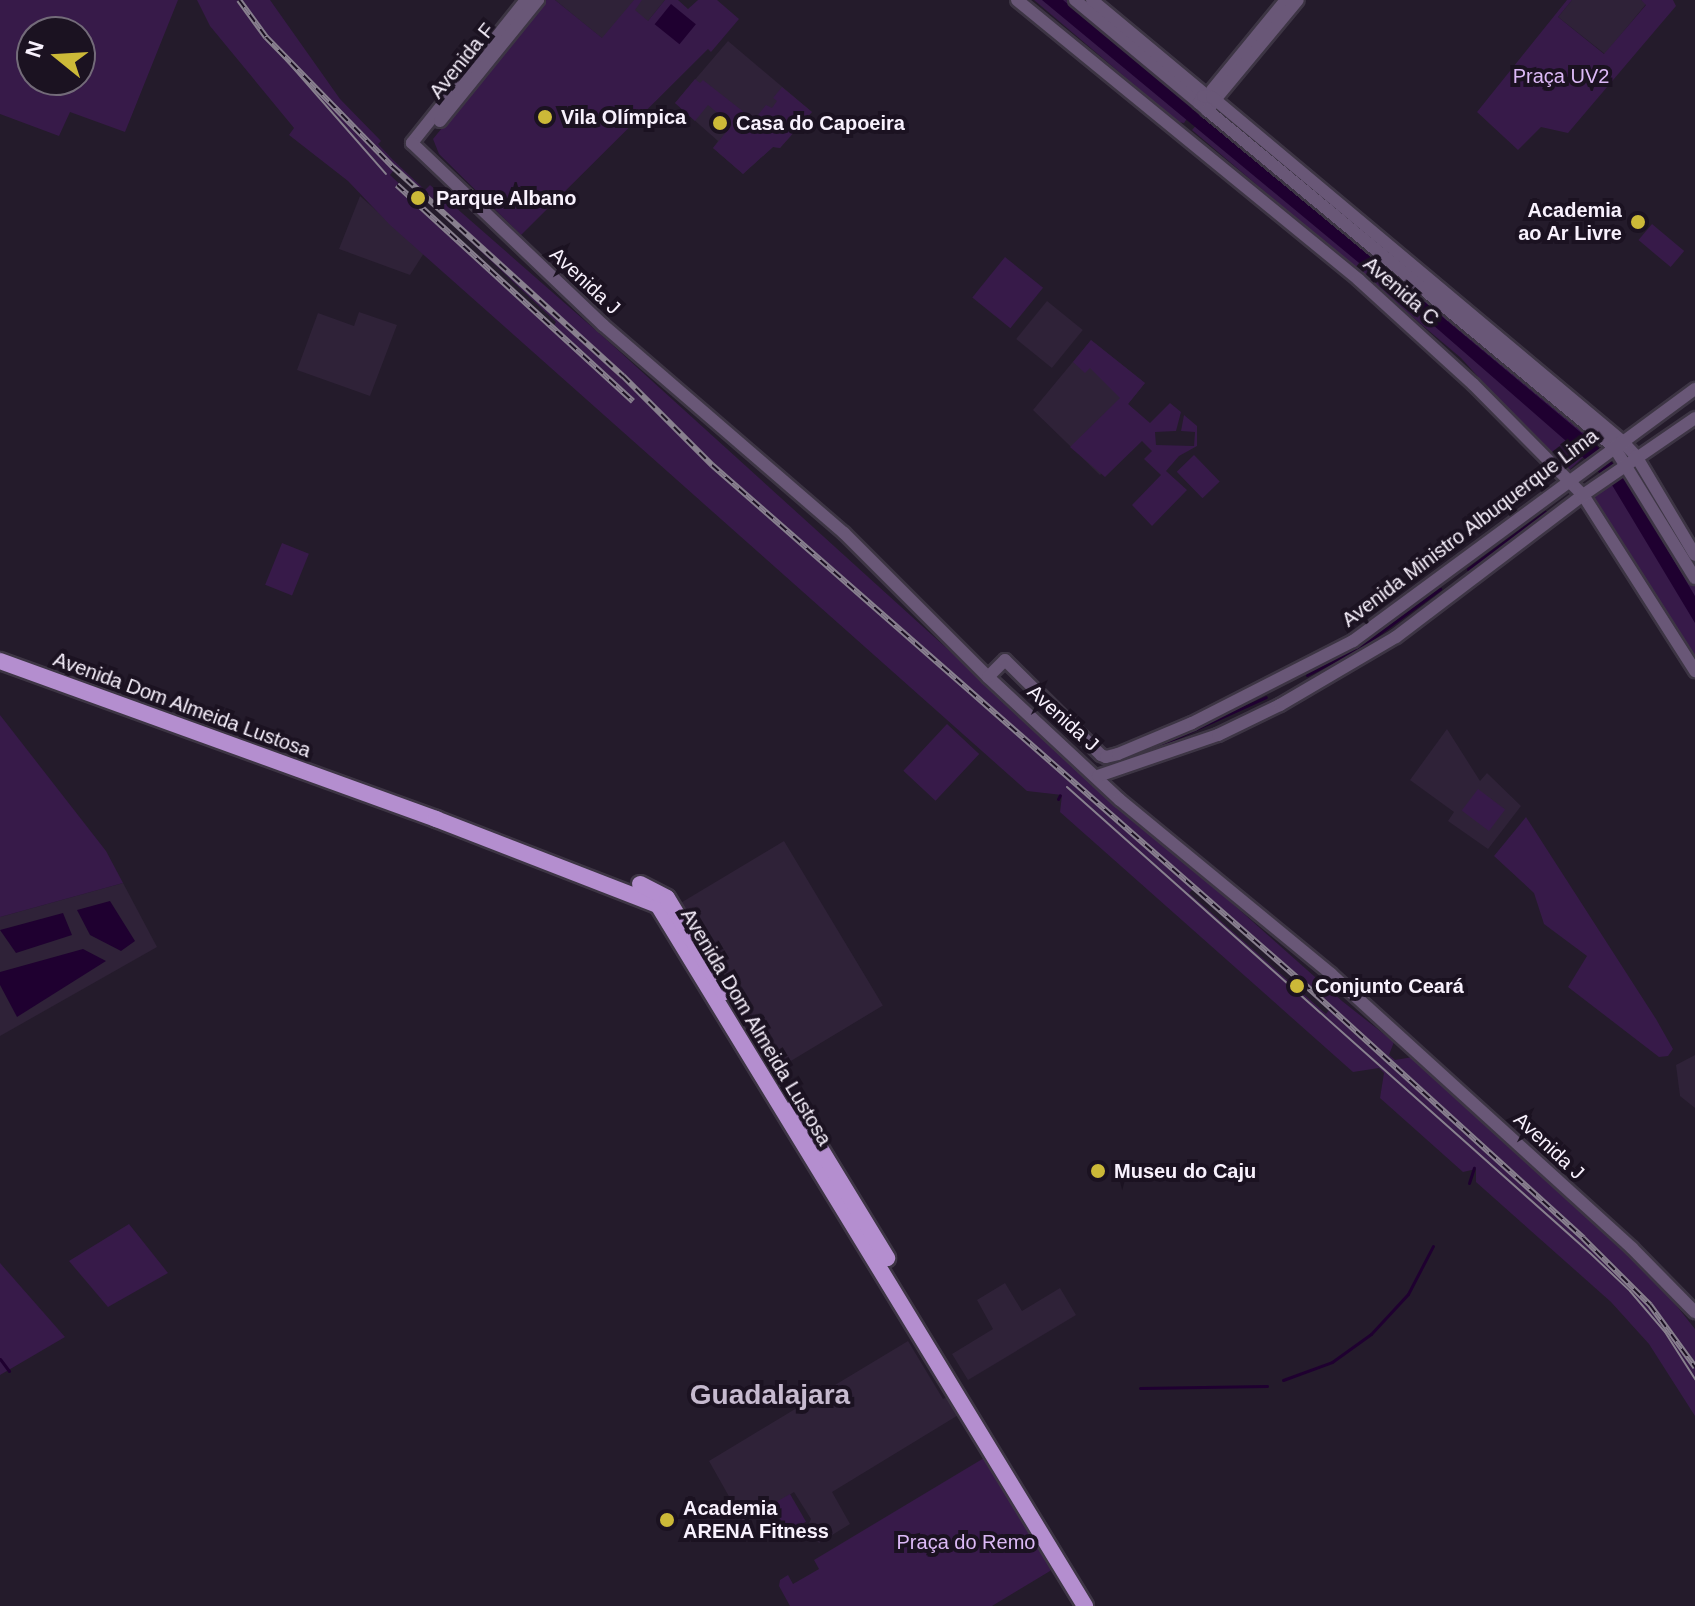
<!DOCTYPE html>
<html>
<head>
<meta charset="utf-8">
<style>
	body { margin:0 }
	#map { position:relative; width:1695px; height:1606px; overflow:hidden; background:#241b2b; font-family:Arial,sans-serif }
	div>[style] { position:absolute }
	.built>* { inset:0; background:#2f2238; transform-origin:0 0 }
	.green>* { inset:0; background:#371a49; transform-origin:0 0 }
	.water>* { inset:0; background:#1f0030; transform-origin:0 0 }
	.stream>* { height:3px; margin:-1.5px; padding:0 1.5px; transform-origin:1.5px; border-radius:1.5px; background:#1f0030 }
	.roads { filter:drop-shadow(2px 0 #3d3544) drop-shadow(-2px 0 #3d3544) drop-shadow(0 2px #3d3544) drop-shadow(0 -2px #3d3544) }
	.minor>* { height:12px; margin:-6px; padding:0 6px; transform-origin:6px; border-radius:6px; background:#695777 }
	.major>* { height:16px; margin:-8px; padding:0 8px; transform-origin:8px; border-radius:8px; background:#b48ecf }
	.tram>* { height:2px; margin:-1px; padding:0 1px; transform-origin:1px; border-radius:1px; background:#88808e }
	.rail>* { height:6px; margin-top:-3px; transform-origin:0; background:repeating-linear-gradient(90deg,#1b1221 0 9px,#88808e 0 18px); box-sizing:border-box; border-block:2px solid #88808e }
	.dots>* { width:22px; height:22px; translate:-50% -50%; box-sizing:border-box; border:4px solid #1b1221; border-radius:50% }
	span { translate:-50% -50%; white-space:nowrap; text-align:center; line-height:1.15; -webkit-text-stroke:8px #1b1221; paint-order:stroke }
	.street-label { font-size:20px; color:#f8f1fd }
	.park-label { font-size:20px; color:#dcb9f6 }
	.poi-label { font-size:20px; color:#f8f1fd; font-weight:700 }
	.left { translate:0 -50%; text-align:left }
	.right { translate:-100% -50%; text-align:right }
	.district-label { font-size:28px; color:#c6bacf; font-weight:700 }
	.north { position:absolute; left:16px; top:16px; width:80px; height:80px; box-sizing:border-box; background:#1b1221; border:2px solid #736b79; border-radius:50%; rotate:288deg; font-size:22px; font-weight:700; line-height:32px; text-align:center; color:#f8f1fd }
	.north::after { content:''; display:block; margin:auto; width:28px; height:36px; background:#ccb938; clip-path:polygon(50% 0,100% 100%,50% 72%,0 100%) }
</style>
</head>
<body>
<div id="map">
	<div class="built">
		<i style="clip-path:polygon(555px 0,665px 0,648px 21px,609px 44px)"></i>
		<i style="clip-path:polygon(1572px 0,1641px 0,1646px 4px,1605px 54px,1558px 17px)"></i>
		<i style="clip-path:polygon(728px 41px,812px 112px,780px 148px,773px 147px,743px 174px,713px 148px,718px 141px,675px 103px)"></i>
		<i style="clip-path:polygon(360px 196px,424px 253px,410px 275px,339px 249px)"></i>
		<i style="left:1047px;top:301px;width:46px;height:49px;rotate:39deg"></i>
		<i style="clip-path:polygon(359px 312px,397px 325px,370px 396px,297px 370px,318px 313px,354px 326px)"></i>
		<i style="clip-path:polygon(1091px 340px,1145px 383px,1128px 404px,1150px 424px,1100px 475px,1033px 410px)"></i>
		<i style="clip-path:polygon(1447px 729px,1480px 781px,1487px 773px,1521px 806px,1488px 849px,1448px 821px,1454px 812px,1410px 780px)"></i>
		<i style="left:784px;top:841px;width:192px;height:124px;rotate:59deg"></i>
		<i style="clip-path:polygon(123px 883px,157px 947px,0 1036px,0 917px)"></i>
		<i style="clip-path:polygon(1695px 1055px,1695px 1108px,1680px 1096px,1676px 1065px)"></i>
		<i style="clip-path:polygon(1005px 1283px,1022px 1311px,1060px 1288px,1076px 1315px,968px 1380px,952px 1354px,993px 1329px,977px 1300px)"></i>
		<i style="clip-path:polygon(908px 1341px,943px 1399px,949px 1396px,960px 1414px,832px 1492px,850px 1524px,819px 1543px,808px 1525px,811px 1519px,794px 1492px,744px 1523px,709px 1461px)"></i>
	</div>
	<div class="green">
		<i style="clip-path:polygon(evenodd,0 0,178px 0,125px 132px,70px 112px,59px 136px,0 114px,0 0,32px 32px,80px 32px,80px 80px,32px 80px,32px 32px)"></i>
		<i style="clip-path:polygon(evenodd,197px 0,270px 0,340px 99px,381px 141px,378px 144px,393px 160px,425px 190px,430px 185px,608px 341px,1018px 713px,1342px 1001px,1394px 1042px,1389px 1055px,1395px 1060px,1413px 1057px,1648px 1270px,1695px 1329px,1695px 1416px,1649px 1344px,1611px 1302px,1476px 1182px,1476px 1169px,1463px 1172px,1380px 1098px,1384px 1073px,1379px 1068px,1353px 1072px,1060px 812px,1062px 795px,1027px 791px,390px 225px,348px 181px,289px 135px,294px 128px,210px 26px,197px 0,394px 170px,556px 322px,553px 327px,390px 175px,394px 170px,197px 0,1193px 889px,1329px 1010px,1326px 1014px,1189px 893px,1193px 889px)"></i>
		<i style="clip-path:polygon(546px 0,555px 0,602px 38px,634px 0,642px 0,635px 10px,648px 21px,665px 0,678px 0,688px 9px,698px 0,717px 0,739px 19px,711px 52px,708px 49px,521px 235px,439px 154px,433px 139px)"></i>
		<i style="clip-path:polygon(1034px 0,1072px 0,1195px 107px,1184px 123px,1178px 122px)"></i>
		<i style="clip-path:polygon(1567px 0,1572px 0,1558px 17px,1604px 54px,1646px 5px,1641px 0,1673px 0,1676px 6px,1568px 133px,1541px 127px,1518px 150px,1477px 112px)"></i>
		<i style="clip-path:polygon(695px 79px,700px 83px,703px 80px,754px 120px,766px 105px,772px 108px,777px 101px,773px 98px,782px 87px,812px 112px,780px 148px,773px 147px,743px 174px,713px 148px,732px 125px,708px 105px,695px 121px,675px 103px)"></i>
		<i style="clip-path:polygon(1205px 115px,1569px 417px,1599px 443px,1566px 473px,1461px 358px,1192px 130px)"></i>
		<i style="left:1652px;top:224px;width:42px;height:21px;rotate:40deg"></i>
		<i style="left:1005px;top:257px;width:49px;height:52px;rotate:39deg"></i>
		<i style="clip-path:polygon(1091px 340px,1145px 383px,1128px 404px,1150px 423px,1170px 403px,1181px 412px,1176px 431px,1155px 432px,1156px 445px,1194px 446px,1195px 432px,1181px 431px,1184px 415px,1197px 426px,1197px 446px,1179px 456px,1166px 471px,1187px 490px,1152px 526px,1132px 505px,1161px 475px,1144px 459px,1152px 451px,1142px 441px,1105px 477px,1070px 447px,1120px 398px,1090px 368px,1085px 373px,1073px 362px)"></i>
		<i style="left:1194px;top:455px;width:37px;height:24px;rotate:46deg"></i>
		<i style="clip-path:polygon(1627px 473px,1695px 583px,1695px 660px,1593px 496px)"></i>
		<i style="left:282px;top:543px;width:29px;height:45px;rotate:22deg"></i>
		<i style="clip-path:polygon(0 715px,106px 851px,123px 883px,0 917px)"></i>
		<i style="left:947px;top:724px;width:44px;height:64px;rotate:43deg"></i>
		<i style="left:1478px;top:789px;width:34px;height:27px;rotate:37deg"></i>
		<i style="clip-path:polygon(1526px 817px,1656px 1019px,1673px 1049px,1668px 1056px,1659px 1057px,1568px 987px,1587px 956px,1544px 924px,1534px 893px,1494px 856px)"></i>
		<i style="clip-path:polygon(129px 1224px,168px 1273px,108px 1307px,69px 1261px)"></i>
		<i style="clip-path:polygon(0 1263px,65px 1337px,0 1375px)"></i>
		<i style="clip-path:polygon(984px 1458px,990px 1458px,1053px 1563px,1050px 1571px,992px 1606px,790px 1606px,779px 1586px,780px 1580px,788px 1575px,793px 1584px,819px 1569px,814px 1560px)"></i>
		<i style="left:790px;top:1494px;width:32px;height:21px;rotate:60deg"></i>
	</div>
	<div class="water">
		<i style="clip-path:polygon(1042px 0,1063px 0,1597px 446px,1622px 473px,1695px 596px,1695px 623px,1612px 485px,1566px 441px,1417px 311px)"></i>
		<i style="left:671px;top:4px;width:32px;height:26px;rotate:39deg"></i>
		<i style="clip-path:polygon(110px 901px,135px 941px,121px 951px,90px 935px,77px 910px)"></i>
		<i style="clip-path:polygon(63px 913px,72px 935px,16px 953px,0 930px)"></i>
		<i style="clip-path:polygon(83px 949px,106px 961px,17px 1017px,0 985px,0 972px)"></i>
	</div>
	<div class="stream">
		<i style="left:1468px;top:569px;width:96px;rotate:-36.5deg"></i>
		<i style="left:1307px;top:675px;width:62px;rotate:-27.8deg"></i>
		<i style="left:1362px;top:646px;width:97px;rotate:-36.2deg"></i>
		<i style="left:1163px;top:744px;width:113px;rotate:-24.5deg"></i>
		<i style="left:1058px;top:799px;width:4px;rotate:-63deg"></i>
		<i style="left:1469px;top:1183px;width:16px;rotate:-72deg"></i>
		<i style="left:0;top:1359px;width:15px;rotate:53deg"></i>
		<i style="left:1283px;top:1380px;width:52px;rotate:-20.2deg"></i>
		<i style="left:1332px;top:1362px;width:48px;rotate:-35.7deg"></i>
		<i style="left:1371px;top:1334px;width:54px;rotate:-47.2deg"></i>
		<i style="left:1408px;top:1294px;width:54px;rotate:-62.5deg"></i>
		<i style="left:1140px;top:1388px;width:127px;rotate:-0.9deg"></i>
	</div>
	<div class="roads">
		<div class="minor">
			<i style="left:526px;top:0;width:183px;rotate:128.6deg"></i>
			<i style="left:412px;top:143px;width:264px;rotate:43.6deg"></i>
			<i style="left:603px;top:325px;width:318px;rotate:40.8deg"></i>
			<i style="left:844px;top:533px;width:204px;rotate:45deg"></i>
			<i style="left:988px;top:677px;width:180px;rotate:43deg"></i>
			<i style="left:1120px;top:800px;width:273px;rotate:39.5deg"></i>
			<i style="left:1331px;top:974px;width:407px;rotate:42.3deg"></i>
			<i style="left:1632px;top:1248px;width:90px;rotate:45.5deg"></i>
			<i style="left:1017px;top:0;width:442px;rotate:39.3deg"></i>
			<i style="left:1359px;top:280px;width:154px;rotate:42.4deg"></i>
			<i style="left:1473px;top:384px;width:156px;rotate:45.3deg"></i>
			<i style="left:1583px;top:495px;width:209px;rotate:57.5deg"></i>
			<i style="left:1075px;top:0;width:161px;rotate:39.7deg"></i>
			<i style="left:1092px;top:0;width:148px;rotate:39.8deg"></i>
			<i style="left:1212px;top:90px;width:117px;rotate:-50.6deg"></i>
			<i style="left:1214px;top:101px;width:131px;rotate:-50.3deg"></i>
			<i style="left:1214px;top:102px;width:11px;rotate:131deg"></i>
			<i style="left:1207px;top:110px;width:11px;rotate:-139deg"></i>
			<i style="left:1199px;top:103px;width:8px;rotate:-60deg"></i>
			<i style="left:1203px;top:96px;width:9px;rotate:6deg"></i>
			<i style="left:1212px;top:97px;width:535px;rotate:40deg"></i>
			<i style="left:1622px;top:441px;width:21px;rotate:47deg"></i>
			<i style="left:1636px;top:456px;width:115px;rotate:59.2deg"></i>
			<i style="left:1207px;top:110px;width:528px;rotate:39.63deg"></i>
			<i style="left:1614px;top:447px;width:154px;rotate:58.3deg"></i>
			<i style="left:440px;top:121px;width:156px;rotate:-51deg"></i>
			<i style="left:988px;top:677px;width:24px;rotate:-45deg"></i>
			<i style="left:1005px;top:660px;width:135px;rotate:44.7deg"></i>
			<i style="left:1101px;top:755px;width:5px;rotate:22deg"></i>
			<i style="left:1106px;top:757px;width:12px;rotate:-14deg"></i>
			<i style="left:1118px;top:754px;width:80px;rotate:-22.7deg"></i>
			<i style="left:1192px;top:723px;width:181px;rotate:-27deg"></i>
			<i style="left:1353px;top:641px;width:425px;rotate:-36.4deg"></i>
			<i style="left:1098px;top:776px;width:127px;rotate:-18.9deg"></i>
			<i style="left:1218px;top:735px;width:69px;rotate:-25.8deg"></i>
			<i style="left:1280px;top:705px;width:134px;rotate:-30.4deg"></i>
			<i style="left:1396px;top:637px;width:235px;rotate:-37.2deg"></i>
			<i style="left:1583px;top:495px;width:136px;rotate:-34.5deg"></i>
		</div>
		<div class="major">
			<i style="left:0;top:661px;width:464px;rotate:19.9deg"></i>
			<i style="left:436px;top:819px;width:238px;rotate:21.2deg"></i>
			<i style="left:658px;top:905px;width:821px;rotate:58.65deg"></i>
			<i style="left:640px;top:884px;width:30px;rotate:27deg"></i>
			<i style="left:667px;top:898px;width:110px;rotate:58.8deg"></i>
			<i style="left:795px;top:1107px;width:177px;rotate:58.6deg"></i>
		</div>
	</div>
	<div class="tram">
		<i style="left:266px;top:37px;width:182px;rotate:48.8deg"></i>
		<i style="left:1067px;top:787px;width:700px;rotate:41.7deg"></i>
		<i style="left:1590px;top:1253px;width:55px;rotate:43.5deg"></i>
		<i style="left:1630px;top:1291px;width:54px;rotate:49.5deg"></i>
		<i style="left:1665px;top:1332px;width:56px;rotate:57.4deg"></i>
	</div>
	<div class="rail">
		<i style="left:239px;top:0;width:46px;rotate:53.9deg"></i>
		<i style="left:266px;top:37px;width:182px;rotate:45.7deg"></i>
		<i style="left:393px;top:167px;width:311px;rotate:42.3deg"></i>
		<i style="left:623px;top:376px;width:126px;rotate:45deg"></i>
		<i style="left:712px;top:465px;width:786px;rotate:41.23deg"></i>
		<i style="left:1303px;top:983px;width:379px;rotate:42.3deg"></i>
		<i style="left:1583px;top:1238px;width:95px;rotate:45deg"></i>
		<i style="left:1650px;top:1305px;width:77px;rotate:54deg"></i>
		<i style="left:397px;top:185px;width:320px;rotate:42.5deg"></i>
	</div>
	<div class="dots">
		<i style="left:545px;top:117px;background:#ccb938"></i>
		<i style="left:720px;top:123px;background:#ccb938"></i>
		<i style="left:418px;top:198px;background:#ccb938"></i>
		<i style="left:1638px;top:222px;background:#ccb938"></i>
		<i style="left:1297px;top:986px;background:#ccb938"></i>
		<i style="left:1098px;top:1171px;background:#ccb938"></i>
		<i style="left:667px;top:1520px;background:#ccb938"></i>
	</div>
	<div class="street-label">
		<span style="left:462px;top:61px;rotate:-51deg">Avenida F</span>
		<span style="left:585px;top:281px;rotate:43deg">Avenida J</span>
		<span style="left:1401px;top:291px;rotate:41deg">Avenida C</span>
		<span style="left:1470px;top:528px;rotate:-37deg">Avenida Ministro Albuquerque Lima</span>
		<span style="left:182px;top:705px;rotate:20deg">Avenida Dom Almeida Lustosa</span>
		<span style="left:1063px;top:718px;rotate:42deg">Avenida J</span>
		<span style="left:756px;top:1027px;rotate:59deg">Avenida Dom Almeida Lustosa</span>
		<span style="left:1549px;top:1146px;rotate:43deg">Avenida J</span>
	</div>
	<div class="park-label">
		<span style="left:1561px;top:76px">Praça UV2</span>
		<span style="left:966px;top:1542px">Praça do Remo</span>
	</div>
	<div class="poi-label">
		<span class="left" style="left:561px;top:117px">Vila Olímpica</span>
		<span class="left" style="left:736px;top:123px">Casa do Capoeira</span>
		<span class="left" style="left:436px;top:198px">Parque Albano</span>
		<span class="right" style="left:1622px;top:222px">Academia<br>ao Ar Livre</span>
		<span class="left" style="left:1315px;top:986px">Conjunto Ceará</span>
		<span class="left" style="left:1114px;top:1171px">Museu do Caju</span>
		<span class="left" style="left:683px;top:1520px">Academia<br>ARENA Fitness</span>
	</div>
	<div class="district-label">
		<span style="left:770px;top:1395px">Guadalajara</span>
	</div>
	<div class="north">N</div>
</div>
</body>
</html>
